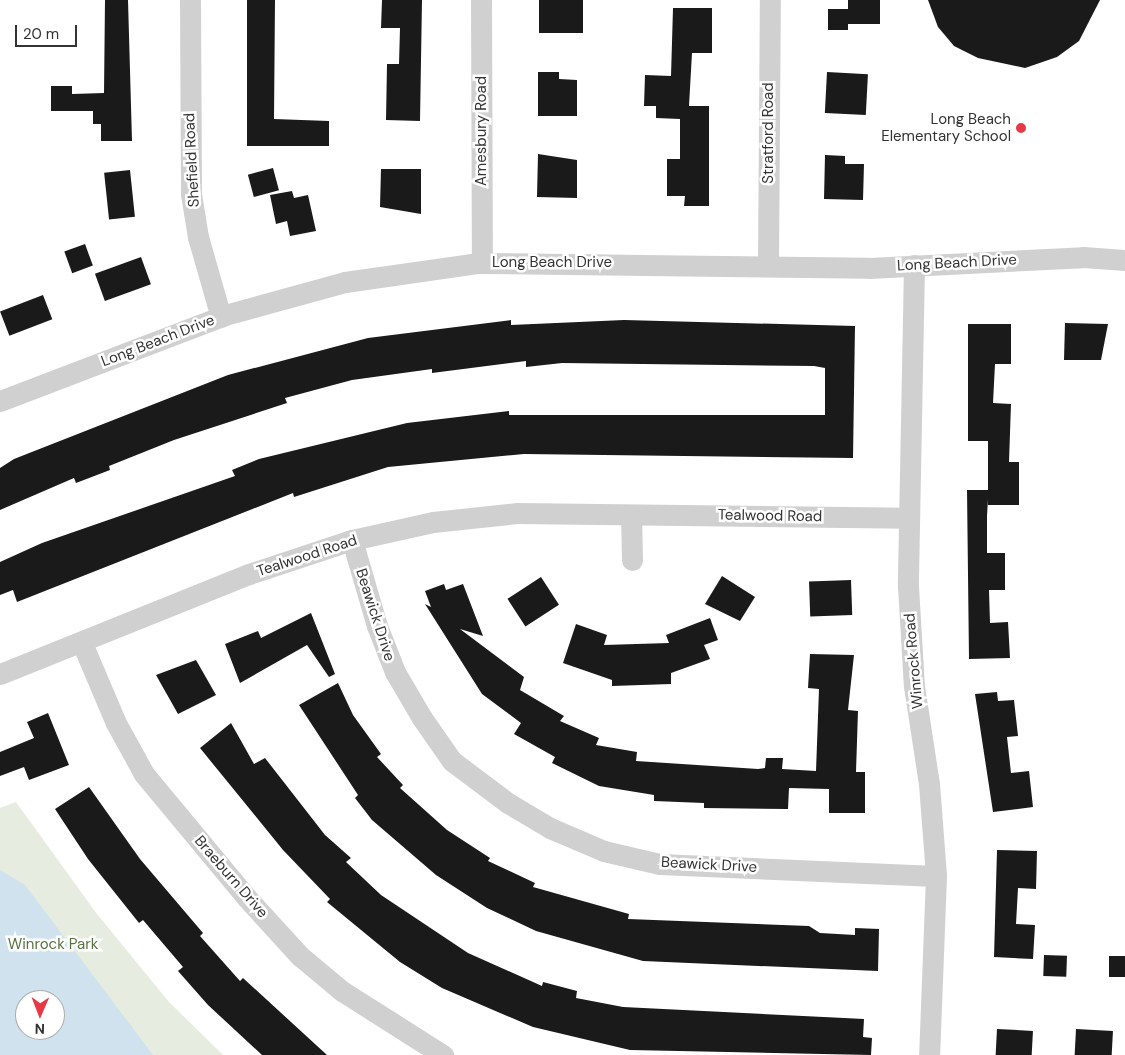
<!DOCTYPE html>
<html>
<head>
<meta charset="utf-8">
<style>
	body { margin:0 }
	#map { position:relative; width:1125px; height:1055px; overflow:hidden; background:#fff; font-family:"DM Sans",sans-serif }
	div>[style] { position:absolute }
	.green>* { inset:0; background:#e6ecdf }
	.water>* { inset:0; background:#cfe2ee }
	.building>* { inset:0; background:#1a1a1a; transform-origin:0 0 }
	.minor>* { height:21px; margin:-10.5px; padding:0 10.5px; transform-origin:10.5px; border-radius:10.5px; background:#d0d0d0 }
	.dots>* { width:14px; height:14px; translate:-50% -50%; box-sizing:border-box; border:2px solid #fff; border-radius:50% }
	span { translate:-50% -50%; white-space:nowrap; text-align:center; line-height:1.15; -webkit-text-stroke:5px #fff; paint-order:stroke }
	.poi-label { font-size:15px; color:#333 }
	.right { translate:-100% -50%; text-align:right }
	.street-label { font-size:15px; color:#333 }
	.park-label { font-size:15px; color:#56703f }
	.north { position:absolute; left:15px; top:990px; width:50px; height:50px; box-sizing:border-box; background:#fff; border:1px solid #adadad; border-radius:50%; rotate:181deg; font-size:14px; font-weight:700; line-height:20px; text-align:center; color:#333 }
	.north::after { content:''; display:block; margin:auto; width:18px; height:22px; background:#e63946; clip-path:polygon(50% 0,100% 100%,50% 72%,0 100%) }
	.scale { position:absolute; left:15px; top:25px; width:62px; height:22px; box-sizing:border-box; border:2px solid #333; border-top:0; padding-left:6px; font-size:15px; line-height:18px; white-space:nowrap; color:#333; -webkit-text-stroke:4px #fff; paint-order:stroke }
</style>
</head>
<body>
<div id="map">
	<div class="green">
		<i style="clip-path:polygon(evenodd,16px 802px,97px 914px,169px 1002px,223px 1055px,0 1055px,0 808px,16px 802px,25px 1000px,55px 1000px,55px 1030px,25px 1030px,25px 1000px)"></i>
	</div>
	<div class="water">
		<i style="clip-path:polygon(evenodd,0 870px,25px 885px,153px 1055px,0 1055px,0 870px,25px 1000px,55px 1000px,55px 1030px,25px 1030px,25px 1000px)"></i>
	</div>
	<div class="building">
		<i style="clip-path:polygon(105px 0,128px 0,132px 141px,101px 141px,101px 124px,93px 124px,93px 111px,51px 111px,51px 86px,72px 86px,72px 94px,104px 93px)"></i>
		<i style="clip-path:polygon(247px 0,275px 0,274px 119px,329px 121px,329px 146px,247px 146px)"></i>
		<i style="clip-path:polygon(382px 0,422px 0,420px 121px,386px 120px,387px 64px,399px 64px,400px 28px,381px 28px)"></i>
		<i style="left:539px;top:0;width:44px;height:33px"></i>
		<i style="left:848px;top:0;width:32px;height:24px"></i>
		<i style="clip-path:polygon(928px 0,1100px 0,1079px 41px,1057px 57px,1025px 68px,978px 58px,954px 46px,938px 27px)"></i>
		<i style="clip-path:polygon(673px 8px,712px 8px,712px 53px,692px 53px,689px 106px,709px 106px,709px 206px,684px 206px,685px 196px,667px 196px,667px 159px,680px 159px,680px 119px,656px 118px,656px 106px,644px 106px,645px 75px,671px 76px)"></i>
		<i style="left:828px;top:9px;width:20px;height:21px"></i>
		<i style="clip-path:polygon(538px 72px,559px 72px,559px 79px,577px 80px,577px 116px,538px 116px)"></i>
		<i style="left:827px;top:72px;width:41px;height:41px;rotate:3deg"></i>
		<i style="clip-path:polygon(538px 154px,577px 160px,577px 198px,537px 197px)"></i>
		<i style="clip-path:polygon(825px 155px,845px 156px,845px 164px,864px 164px,863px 200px,824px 199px)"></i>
		<i style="left:273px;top:168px;width:23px;height:26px;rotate:75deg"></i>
		<i style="clip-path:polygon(381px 169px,421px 169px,421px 214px,380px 207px)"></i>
		<i style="left:130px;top:170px;width:47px;height:26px;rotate:84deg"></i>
		<i style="clip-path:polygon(292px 191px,294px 198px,308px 195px,316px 231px,290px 236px,287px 221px,276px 224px,270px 195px)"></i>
		<i style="left:85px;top:244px;width:23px;height:22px;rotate:70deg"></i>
		<i style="left:141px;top:257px;width:29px;height:49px;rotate:70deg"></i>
		<i style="left:43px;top:295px;width:26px;height:46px;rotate:69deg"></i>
		<i style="clip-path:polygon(511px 320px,511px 325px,624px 320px,855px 326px,853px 458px,524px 454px,388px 467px,294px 497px,293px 493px,17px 602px,13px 590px,0 595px,0 562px,42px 543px,235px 476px,232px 470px,259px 459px,407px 423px,509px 411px,509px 415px,825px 415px,825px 368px,814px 366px,562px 363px,526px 367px,526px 361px,432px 373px,432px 369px,352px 380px,285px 398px,287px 403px,174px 440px,109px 466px,110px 470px,76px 483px,74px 478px,0 510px,0 468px,14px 459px,228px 375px,368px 338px)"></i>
		<i style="clip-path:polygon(1065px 323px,1108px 324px,1101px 360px,1064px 360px)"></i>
		<i style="clip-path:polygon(968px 324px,1011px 324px,1011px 364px,995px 364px,993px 403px,1011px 404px,1009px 462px,1019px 462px,1019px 505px,988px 505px,988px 499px,987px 516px,987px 553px,1005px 553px,1005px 590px,989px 590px,990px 623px,1008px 622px,1010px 658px,969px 659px,967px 490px,988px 490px,988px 441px,968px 441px)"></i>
		<i style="clip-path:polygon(722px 576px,755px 597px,740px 621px,705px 604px)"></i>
		<i style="left:541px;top:577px;width:33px;height:40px;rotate:57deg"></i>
		<i style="left:851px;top:580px;width:35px;height:42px;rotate:88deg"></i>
		<i style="clip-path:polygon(444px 584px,446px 590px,463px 584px,483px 636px,460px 629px,524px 677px,520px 690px,564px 716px,560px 721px,599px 738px,596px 745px,637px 752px,636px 761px,758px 769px,765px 768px,766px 758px,783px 758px,782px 769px,816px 771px,819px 689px,808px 688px,810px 654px,854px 655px,848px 710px,858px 711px,856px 772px,865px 772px,865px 813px,829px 813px,829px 789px,789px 788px,788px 809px,704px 808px,704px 803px,654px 801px,654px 795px,599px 786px,552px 763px,555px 757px,514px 734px,521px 723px,482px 694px,425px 604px,431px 607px,425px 591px)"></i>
		<i style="clip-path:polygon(311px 613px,335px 674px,329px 677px,307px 645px,240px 683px,225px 644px,258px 631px,261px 638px)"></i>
		<i style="clip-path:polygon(710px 618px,718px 640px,704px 645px,710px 659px,671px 673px,671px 684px,612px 686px,612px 680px,563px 663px,576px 624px,607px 635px,604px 645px,669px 643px,666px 635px)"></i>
		<i style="clip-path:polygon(196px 660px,216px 695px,178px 714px,156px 675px)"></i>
		<i style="clip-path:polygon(338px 683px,353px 715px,381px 754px,377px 757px,403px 785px,400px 788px,447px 830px,490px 858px,488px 861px,535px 883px,533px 887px,629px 914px,628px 919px,809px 926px,820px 933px,855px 935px,855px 928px,879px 929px,878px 971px,643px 961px,536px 931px,487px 908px,436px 875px,372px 820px,355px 798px,358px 795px,299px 705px)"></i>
		<i style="clip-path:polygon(997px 692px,998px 701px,1014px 700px,1018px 736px,1007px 737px,1011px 773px,1029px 771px,1033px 807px,993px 812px,975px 694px)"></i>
		<i style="clip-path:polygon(48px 713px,69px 765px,29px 780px,24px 767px,0 776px,0 752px,34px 738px,27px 722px)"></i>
		<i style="clip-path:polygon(231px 723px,254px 764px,265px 758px,325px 835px,351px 858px,346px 862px,381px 895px,468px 953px,542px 986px,543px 982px,577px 991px,576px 998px,623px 1007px,864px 1019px,863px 1037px,872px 1038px,871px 1055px,630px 1050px,533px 1027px,442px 988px,400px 962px,327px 902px,330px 899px,283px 850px,200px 748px)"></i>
		<i style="clip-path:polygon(89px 787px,140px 859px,203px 933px,200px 936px,240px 981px,243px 978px,327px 1055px,262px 1055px,208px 1005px,178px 971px,183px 967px,143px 920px,139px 923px,88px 859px,55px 809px)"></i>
		<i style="clip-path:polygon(997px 850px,1037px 851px,1036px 889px,1018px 888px,1016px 924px,1035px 925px,1033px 959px,994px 957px)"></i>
		<i style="left:1044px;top:955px;width:23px;height:21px;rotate:2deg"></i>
		<i style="left:1109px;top:956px;width:16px;height:21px"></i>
		<i style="left:997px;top:1029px;width:36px;height:26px;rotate:3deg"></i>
		<i style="left:1076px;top:1029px;width:37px;height:26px;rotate:3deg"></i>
	</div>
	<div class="minor">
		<i style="left:190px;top:0;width:194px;rotate:89.7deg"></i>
		<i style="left:191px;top:194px;width:44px;rotate:80.8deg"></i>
		<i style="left:198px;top:237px;width:83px;rotate:74deg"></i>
		<i style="left:481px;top:0;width:263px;rotate:89.8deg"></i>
		<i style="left:914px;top:265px;width:321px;rotate:91.1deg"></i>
		<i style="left:908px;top:586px;width:100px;rotate:86.6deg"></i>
		<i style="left:914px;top:686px;width:99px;rotate:81.3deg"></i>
		<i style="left:929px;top:784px;width:92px;rotate:85.6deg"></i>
		<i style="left:936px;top:876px;width:179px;rotate:92.2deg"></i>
		<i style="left:768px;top:266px;width:266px;rotate:-89.6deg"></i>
		<i style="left:0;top:401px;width:241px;rotate:-20.9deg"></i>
		<i style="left:225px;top:315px;width:124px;rotate:-15.4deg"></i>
		<i style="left:345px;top:282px;width:135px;rotate:-8.1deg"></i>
		<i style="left:479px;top:263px;width:390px;rotate:0.7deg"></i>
		<i style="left:869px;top:268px;width:214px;rotate:-2.9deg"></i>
		<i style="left:1083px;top:257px;width:42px;rotate:4.1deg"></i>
		<i style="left:631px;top:515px;width:45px;rotate:88.7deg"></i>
		<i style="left:352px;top:540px;width:90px;rotate:73.8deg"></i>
		<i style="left:377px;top:626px;width:49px;rotate:68.6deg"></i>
		<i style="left:395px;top:672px;width:53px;rotate:59.6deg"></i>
		<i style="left:422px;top:718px;width:52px;rotate:55.1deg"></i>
		<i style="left:452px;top:761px;width:70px;rotate:36.9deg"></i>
		<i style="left:508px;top:803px;width:49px;rotate:30.8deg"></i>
		<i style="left:550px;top:828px;width:59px;rotate:23.1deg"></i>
		<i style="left:604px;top:851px;width:57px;rotate:13.1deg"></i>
		<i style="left:660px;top:864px;width:276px;rotate:2.5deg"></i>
		<i style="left:82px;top:643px;width:87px;rotate:67deg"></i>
		<i style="left:116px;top:723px;width:58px;rotate:61.2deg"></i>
		<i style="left:144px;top:774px;width:161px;rotate:50.3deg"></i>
		<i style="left:247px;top:898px;width:79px;rotate:47.6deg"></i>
		<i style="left:300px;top:956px;width:55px;rotate:39.8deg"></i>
		<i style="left:342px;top:991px;width:120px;rotate:32.4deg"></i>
		<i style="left:0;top:674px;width:268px;rotate:-21.9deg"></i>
		<i style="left:249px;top:574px;width:108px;rotate:-18.3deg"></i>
		<i style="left:352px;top:540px;width:83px;rotate:-12.5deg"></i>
		<i style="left:433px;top:522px;width:84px;rotate:-6.1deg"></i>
		<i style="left:517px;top:513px;width:391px;rotate:0.7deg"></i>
	</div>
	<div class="dots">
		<i style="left:1021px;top:128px;background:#e63946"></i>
	</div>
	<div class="poi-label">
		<span class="right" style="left:1011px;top:128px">Long Beach<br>Elementary School</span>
	</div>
	<div class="street-label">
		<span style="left:482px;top:131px;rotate:-90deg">Amesbury Road</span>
		<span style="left:769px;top:133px;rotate:-90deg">Stratford Road</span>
		<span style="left:192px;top:160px;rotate:-93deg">Shefield Road</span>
		<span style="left:552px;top:263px">Long Beach Drive</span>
		<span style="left:957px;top:263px;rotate:-3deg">Long Beach Drive</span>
		<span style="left:158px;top:341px;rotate:-21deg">Long Beach Drive</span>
		<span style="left:770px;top:516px;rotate:1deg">Tealwood Road</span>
		<span style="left:307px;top:556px;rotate:-18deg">Tealwood Road</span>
		<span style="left:375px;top:615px;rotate:72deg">Beawick Drive</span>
		<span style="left:914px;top:661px;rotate:-95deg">Winrock Road</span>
		<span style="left:709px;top:865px;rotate:3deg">Beawick Drive</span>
		<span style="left:231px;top:877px;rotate:49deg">Braeburn Drive</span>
	</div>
	<div class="park-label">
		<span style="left:53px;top:945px">Winrock Park</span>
	</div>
	<div class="north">N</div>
	<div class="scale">20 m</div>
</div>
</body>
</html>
